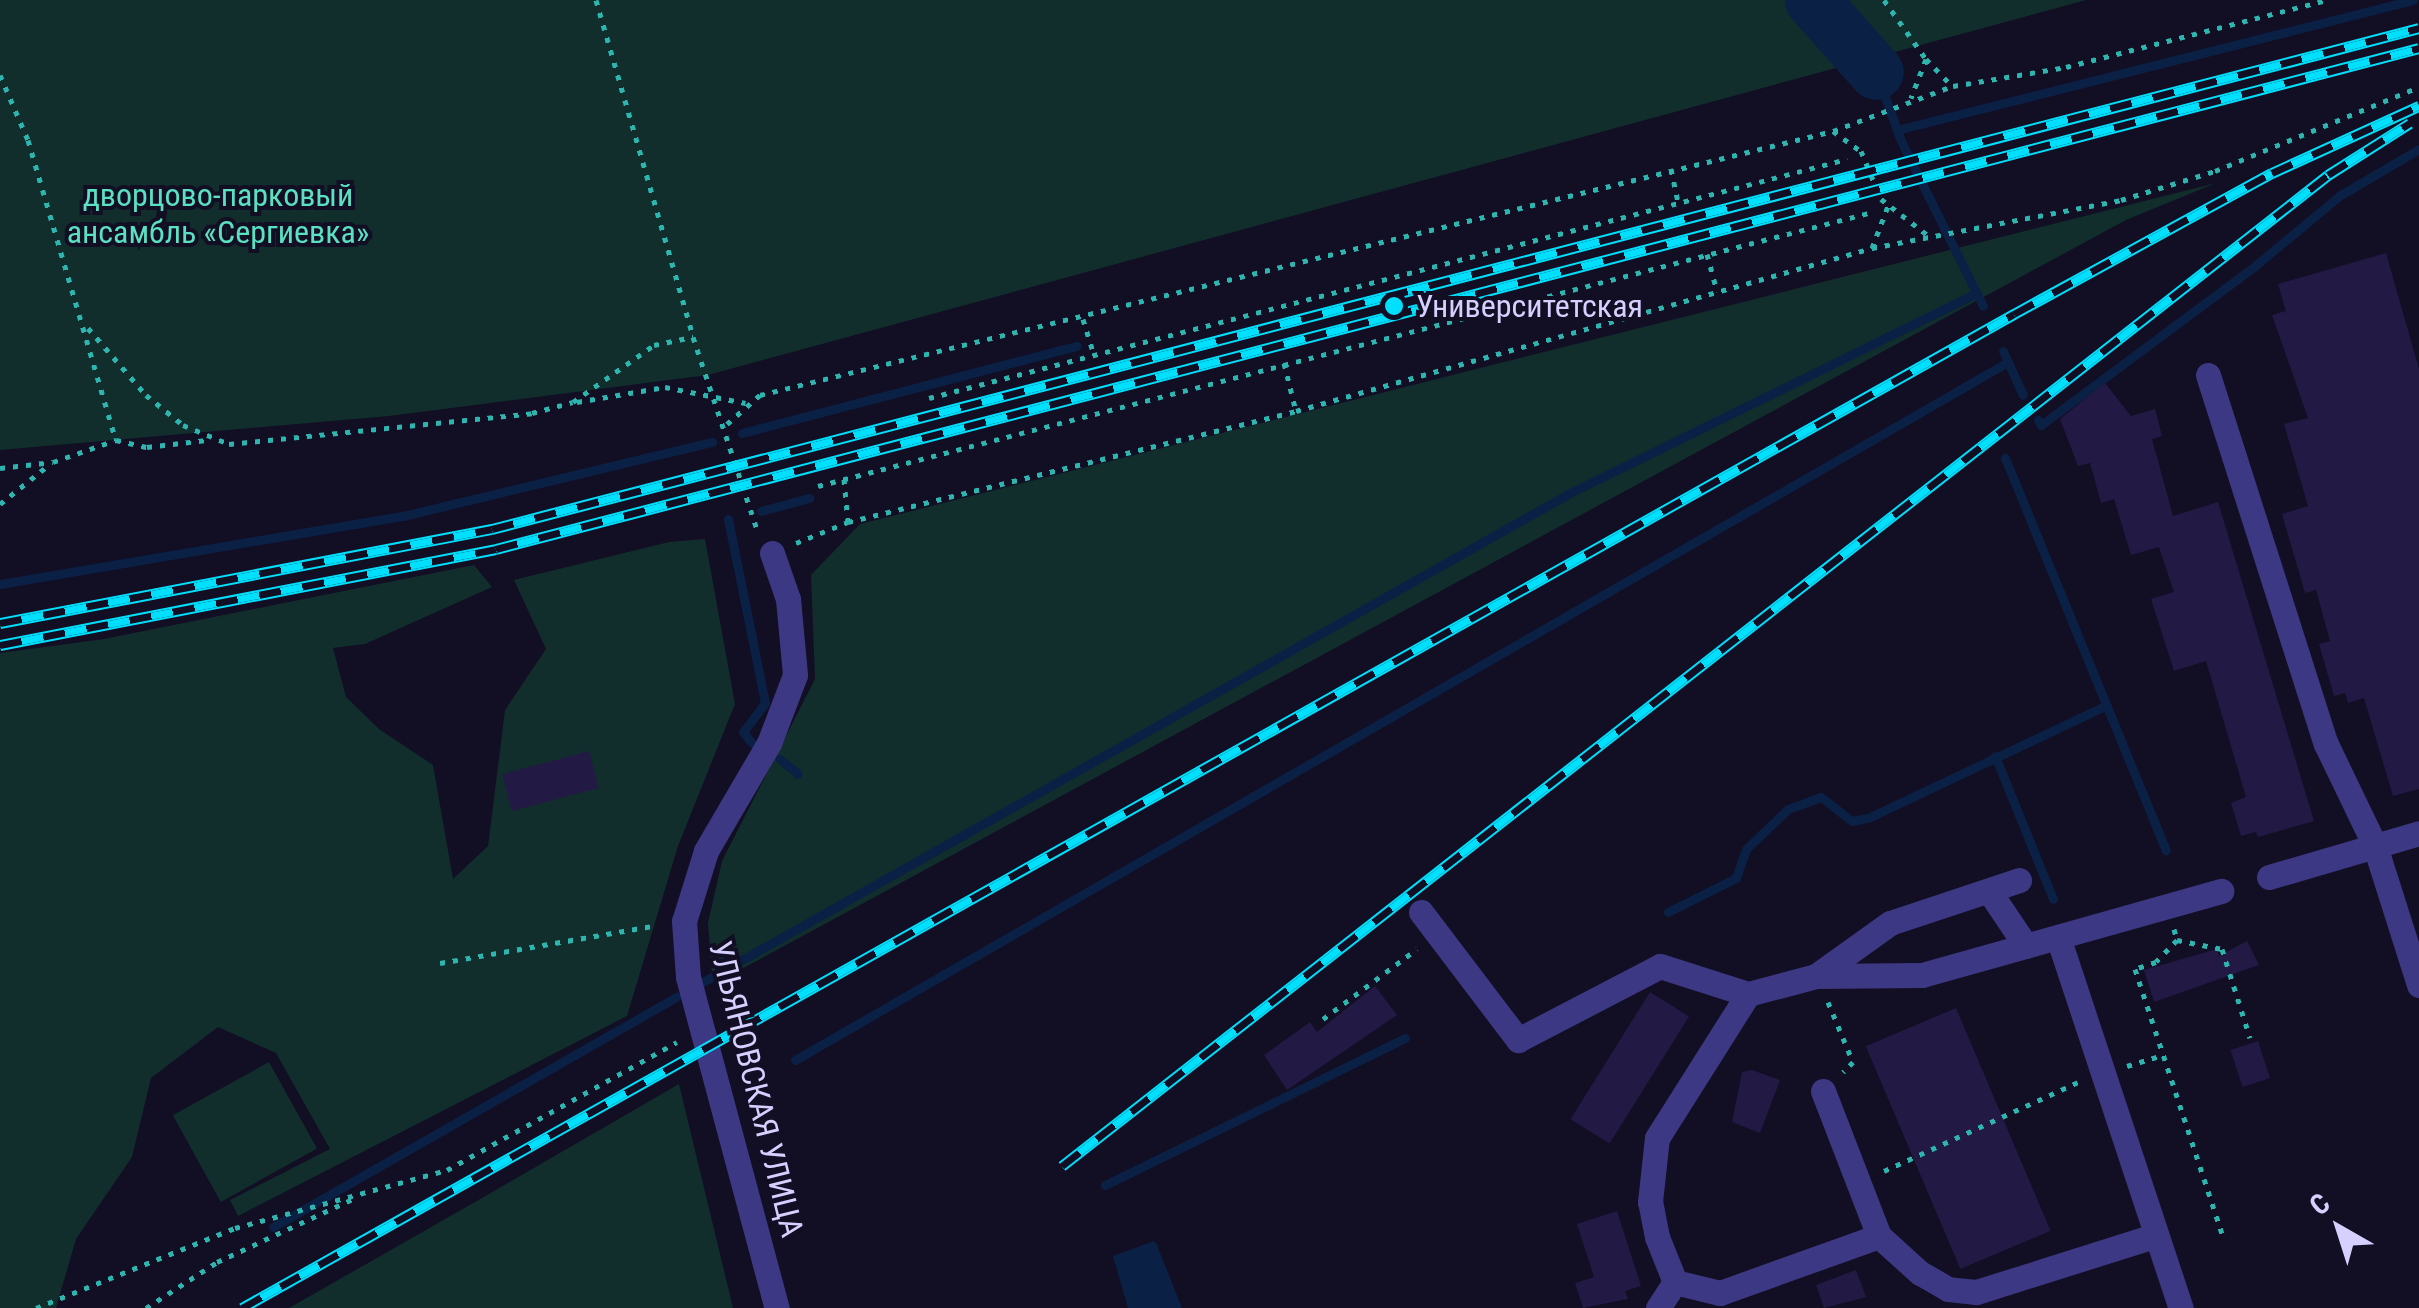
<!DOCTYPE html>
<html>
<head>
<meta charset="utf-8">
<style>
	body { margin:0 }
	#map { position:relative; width:2419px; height:1308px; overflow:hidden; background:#120e24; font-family:"Roboto Condensed",sans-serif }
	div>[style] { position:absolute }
	.green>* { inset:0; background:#112e2d; transform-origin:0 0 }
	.water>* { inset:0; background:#0b2045 }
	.stream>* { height:9px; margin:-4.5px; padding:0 4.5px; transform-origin:4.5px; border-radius:4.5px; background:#0b2045 }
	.river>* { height:55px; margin:-27.5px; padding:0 27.5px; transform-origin:27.5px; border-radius:27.5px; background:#0b2045 }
	.building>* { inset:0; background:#231945; transform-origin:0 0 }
	.path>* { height:5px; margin-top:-2.5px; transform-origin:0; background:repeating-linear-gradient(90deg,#2db6b0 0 5px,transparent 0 13px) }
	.minor>* { height:25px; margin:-12.5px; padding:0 12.5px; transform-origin:12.5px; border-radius:12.5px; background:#3c3883 }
	.rail>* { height:11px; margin-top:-5.5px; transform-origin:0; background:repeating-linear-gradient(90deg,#120e24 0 22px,#00dffb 0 44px); box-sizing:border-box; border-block:2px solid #00dffb }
	.dots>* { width:28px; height:28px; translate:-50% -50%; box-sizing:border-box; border:5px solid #120e24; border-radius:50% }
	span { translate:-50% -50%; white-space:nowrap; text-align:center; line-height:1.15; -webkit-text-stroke:8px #120e24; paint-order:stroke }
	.park-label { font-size:32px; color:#5ae1c1 }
	.poi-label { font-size:32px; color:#d6d0ff }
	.left { translate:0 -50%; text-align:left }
	.street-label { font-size:32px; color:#d6d0ff }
	.north { position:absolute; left:2289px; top:1178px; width:100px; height:100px; -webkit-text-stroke:8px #120e24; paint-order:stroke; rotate:321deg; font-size:28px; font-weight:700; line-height:40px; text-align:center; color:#d6d0ff }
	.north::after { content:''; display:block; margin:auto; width:35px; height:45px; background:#d6d0ff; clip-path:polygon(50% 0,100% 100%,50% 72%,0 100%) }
</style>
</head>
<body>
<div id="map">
	<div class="green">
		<i style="clip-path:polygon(0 0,2086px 0,708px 375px,389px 416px,0 450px)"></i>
		<i style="clip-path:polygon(2216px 183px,2126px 220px,738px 971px,712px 975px,708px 923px,722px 861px,815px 679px,811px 575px,860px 524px)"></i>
		<i style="clip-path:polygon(705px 539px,735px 704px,678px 846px,627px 1016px,238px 1216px,230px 1200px,330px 1149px,276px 1053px,218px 1027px,151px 1078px,132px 1157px,76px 1239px,56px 1308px,0 1308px,0 653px,104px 639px,474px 565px,492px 587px,365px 644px,333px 648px,346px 697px,379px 729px,433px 765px,453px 879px,488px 846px,505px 710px,546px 649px,514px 580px,669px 542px)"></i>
		<i style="left:269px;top:1062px;width:99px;height:110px;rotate:61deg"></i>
		<i style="clip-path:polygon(679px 1084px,733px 1308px,289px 1308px,475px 1202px)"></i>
	</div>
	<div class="water">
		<i style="clip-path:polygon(1154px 1241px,1157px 1245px,1182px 1308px,1128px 1308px,1113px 1256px)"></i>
	</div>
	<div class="stream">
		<i style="left:1876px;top:72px;width:73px;rotate:70.1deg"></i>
		<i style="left:1901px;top:141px;width:184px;rotate:63.6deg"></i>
		<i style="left:1897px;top:130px;width:532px;rotate:-14.14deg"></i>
		<i style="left:2003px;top:351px;width:48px;rotate:65.6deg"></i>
		<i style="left:2038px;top:420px;width:6px;rotate:59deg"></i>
		<i style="left:2041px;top:425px;width:260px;rotate:-36.6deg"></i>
		<i style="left:2250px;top:270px;width:116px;rotate:-39.7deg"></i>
		<i style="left:2339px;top:196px;width:93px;rotate:-30.4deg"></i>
		<i style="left:742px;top:433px;width:346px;rotate:-14.6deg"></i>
		<i style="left:2005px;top:458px;width:424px;rotate:67.7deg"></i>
		<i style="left:761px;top:511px;width:50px;rotate:-15.2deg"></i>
		<i style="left:728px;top:519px;width:188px;rotate:78.6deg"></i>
		<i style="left:765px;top:703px;width:36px;rotate:127deg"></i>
		<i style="left:743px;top:732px;width:14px;rotate:51deg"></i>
		<i style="left:0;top:584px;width:409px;rotate:-9.6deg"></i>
		<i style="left:403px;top:516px;width:318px;rotate:-13.5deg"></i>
		<i style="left:1995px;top:756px;width:154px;rotate:67.9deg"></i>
		<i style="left:780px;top:759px;width:23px;rotate:40deg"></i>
		<i style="left:1668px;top:912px;width:76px;rotate:-26.6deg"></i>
		<i style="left:1736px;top:878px;width:31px;rotate:-71deg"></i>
		<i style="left:1746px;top:849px;width:58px;rotate:-43.6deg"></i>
		<i style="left:1788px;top:809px;width:35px;rotate:-20deg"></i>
		<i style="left:1821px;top:797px;width:39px;rotate:38deg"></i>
		<i style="left:1852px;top:821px;width:16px;rotate:-11deg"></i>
		<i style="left:1868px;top:818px;width:264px;rotate:-25.3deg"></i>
		<i style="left:701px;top:983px;width:995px;rotate:-29.42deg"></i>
		<i style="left:1568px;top:494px;width:455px;rotate:-26.2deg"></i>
		<i style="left:795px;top:1060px;width:1399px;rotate:-29.92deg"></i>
		<i style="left:1105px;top:1185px;width:334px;rotate:-26.1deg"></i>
		<i style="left:273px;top:1227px;width:465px;rotate:-29.7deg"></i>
	</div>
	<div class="river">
		<i style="left:1812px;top:0;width:96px;rotate:48.4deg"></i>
	</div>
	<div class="building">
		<i style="clip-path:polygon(2386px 253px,2419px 369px,2419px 789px,2393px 796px,2364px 698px,2348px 703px,2345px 693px,2334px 696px,2319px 644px,2330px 641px,2316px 590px,2305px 593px,2282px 514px,2308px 506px,2284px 424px,2308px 418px,2272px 315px,2286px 311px,2278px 284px)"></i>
		<i style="clip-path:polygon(2105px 383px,2131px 416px,2155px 409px,2162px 436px,2152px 439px,2173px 516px,2218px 502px,2314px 821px,2258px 837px,2256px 832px,2241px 836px,2231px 803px,2246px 797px,2206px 661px,2174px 671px,2151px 599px,2174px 592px,2159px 547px,2131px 555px,2114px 499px,2101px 503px,2090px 463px,2078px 466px,2060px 419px)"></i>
		<i style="left:589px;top:751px;width:38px;height:90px;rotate:75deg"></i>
		<i style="clip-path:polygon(2247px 941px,2259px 965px,2154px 1002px,2144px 970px,2217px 949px,2219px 956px)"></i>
		<i style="clip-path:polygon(1375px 986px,1397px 1015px,1287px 1090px,1264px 1055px,1310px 1022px,1317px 1032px)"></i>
		<i style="left:1650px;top:992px;width:46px;height:150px;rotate:32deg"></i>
		<i style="left:1956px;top:1008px;width:242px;height:98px;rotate:67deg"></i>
		<i style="left:2258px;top:1041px;width:39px;height:29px;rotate:72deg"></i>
		<i style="clip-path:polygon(1752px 1070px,1780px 1080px,1760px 1133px,1732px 1122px,1742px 1072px)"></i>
		<i style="clip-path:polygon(1617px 1211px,1641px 1286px,1625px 1291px,1628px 1299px,1583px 1308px,1575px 1283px,1594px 1277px,1577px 1224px)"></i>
		<i style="clip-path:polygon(1856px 1270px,1866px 1297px,1824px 1308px,1816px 1285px)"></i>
	</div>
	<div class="path">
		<i style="left:596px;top:0;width:351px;rotate:73.9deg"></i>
		<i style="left:693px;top:337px;width:206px;rotate:71.6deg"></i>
		<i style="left:1884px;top:0;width:72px;rotate:54.6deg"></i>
		<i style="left:1926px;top:59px;width:42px;rotate:111deg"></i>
		<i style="left:1926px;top:59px;width:37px;rotate:46deg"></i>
		<i style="left:0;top:75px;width:71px;rotate:66.7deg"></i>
		<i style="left:28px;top:140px;width:313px;rotate:73.7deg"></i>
		<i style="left:1833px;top:131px;width:34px;rotate:36deg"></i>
		<i style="left:1861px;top:151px;width:52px;rotate:67.4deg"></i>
		<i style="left:1881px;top:199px;width:62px;rotate:37.8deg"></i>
		<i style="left:1671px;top:169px;width:34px;rotate:78deg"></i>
		<i style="left:1872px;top:248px;width:45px;rotate:-69.1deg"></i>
		<i style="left:1707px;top:254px;width:39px;rotate:75deg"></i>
		<i style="left:1083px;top:319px;width:37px;rotate:73deg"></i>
		<i style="left:88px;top:328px;width:89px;rotate:49.1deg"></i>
		<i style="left:146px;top:395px;width:48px;rotate:39deg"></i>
		<i style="left:183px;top:425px;width:50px;rotate:22.4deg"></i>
		<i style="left:229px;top:444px;width:305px;rotate:-5.8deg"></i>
		<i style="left:532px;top:413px;width:42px;rotate:-15deg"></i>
		<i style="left:573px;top:402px;width:99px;rotate:-35.1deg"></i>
		<i style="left:654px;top:345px;width:40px;rotate:-12deg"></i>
		<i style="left:1284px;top:363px;width:49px;rotate:76deg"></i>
		<i style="left:929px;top:398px;width:949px;rotate:-14.59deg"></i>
		<i style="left:577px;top:402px;width:89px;rotate:-9.7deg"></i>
		<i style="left:665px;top:387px;width:82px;rotate:11.3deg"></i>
		<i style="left:727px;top:424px;width:44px;rotate:-41.3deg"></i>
		<i style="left:760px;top:395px;width:1105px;rotate:-13.82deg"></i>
		<i style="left:1833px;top:131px;width:128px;rotate:-20.6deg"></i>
		<i style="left:1953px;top:86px;width:115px;rotate:-9.5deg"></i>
		<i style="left:2066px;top:67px;width:269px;rotate:-14.4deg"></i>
		<i style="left:0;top:468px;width:53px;rotate:-6.5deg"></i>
		<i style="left:53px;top:462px;width:67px;rotate:-19.2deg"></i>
		<i style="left:116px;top:440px;width:32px;rotate:13deg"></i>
		<i style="left:147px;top:447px;width:60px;rotate:-6.7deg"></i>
		<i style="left:844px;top:479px;width:43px;rotate:84.7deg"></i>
		<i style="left:818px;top:486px;width:1085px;rotate:-14.57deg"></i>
		<i style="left:0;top:504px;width:64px;rotate:-38.7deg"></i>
		<i style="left:796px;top:543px;width:56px;rotate:-22deg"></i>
		<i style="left:848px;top:522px;width:462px;rotate:-13.9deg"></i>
		<i style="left:1296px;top:411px;width:599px;rotate:-15.8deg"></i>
		<i style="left:1872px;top:248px;width:254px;rotate:-10.9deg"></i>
		<i style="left:2121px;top:200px;width:98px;rotate:-17.1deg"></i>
		<i style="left:2215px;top:171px;width:221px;rotate:-22.4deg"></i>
		<i style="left:2174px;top:929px;width:11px;rotate:75deg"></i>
		<i style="left:2177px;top:940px;width:30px;rotate:134deg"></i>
		<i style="left:2156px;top:962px;width:22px;rotate:162deg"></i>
		<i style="left:2135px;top:969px;width:279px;rotate:71.8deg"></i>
		<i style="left:2177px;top:940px;width:46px;rotate:11.3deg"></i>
		<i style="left:2222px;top:949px;width:93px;rotate:72.5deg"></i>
		<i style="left:440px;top:963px;width:220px;rotate:-9.9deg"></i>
		<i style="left:1828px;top:1002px;width:65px;rotate:67.4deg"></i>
		<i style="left:1853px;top:1062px;width:14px;rotate:135deg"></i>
		<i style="left:1323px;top:1019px;width:117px;rotate:-36.7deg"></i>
		<i style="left:2127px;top:1066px;width:38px;rotate:-17deg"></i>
		<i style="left:1884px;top:1171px;width:213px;rotate:-24.6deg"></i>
		<i style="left:36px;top:1308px;width:214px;rotate:-21.9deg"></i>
		<i style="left:235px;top:1228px;width:220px;rotate:-15.3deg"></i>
		<i style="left:447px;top:1170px;width:263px;rotate:-29.1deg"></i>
		<i style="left:146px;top:1308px;width:85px;rotate:-32.9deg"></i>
		<i style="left:217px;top:1262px;width:152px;rotate:-24.9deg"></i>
	</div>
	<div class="minor">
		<i style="left:2208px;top:375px;width:387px;rotate:72.3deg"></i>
		<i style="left:2326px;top:744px;width:113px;rotate:64.3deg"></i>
		<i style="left:2375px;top:846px;width:146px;rotate:72.4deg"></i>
		<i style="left:772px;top:553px;width:49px;rotate:70.8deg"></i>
		<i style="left:788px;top:599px;width:76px;rotate:84.7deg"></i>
		<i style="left:795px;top:675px;width:73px;rotate:110.9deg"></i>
		<i style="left:769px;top:743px;width:125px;rotate:120.3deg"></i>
		<i style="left:706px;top:851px;width:73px;rotate:107.4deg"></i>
		<i style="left:684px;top:921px;width:56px;rotate:85.9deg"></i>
		<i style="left:688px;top:977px;width:343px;rotate:75deg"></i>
		<i style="left:2269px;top:877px;width:156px;rotate:-16.3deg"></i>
		<i style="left:1989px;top:891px;width:66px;rotate:56.1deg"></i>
		<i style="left:1421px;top:912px;width:161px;rotate:52.8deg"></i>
		<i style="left:1518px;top:1040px;width:160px;rotate:-27.5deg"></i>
		<i style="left:1660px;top:966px;width:92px;rotate:17.7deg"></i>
		<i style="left:2058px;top:937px;width:391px;rotate:71.7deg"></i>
		<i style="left:1816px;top:976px;width:91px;rotate:-35.6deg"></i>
		<i style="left:1890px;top:923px;width:136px;rotate:-18.4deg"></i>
		<i style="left:1823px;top:1091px;width:155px;rotate:68.9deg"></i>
		<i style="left:2154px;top:1236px;width:187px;rotate:162.5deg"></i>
		<i style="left:1976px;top:1292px;width:28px;rotate:-174deg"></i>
		<i style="left:1948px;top:1289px;width:32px;rotate:-150deg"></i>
		<i style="left:1920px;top:1273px;width:55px;rotate:-137.9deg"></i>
		<i style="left:1879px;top:1236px;width:169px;rotate:160.3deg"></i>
		<i style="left:1720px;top:1293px;width:46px;rotate:-166.3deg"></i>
		<i style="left:1675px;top:1282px;width:48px;rotate:-111.8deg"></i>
		<i style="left:1657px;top:1237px;width:36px;rotate:-101deg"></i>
		<i style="left:1650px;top:1202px;width:64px;rotate:-83.8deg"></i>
		<i style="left:1657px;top:1138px;width:170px;rotate:-57.7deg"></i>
		<i style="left:1748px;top:994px;width:70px;rotate:-14.8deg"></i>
		<i style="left:1816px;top:976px;width:106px;rotate:-0.5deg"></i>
		<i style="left:1922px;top:975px;width:311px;rotate:-15.7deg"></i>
		<i style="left:1658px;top:1308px;width:31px;rotate:-57deg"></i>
	</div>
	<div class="rail">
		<i style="left:0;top:623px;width:501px;rotate:-10.82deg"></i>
		<i style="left:492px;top:529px;width:1991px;rotate:-14.57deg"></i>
		<i style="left:0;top:645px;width:505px;rotate:-10.95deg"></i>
		<i style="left:496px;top:549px;width:1987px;rotate:-14.6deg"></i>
		<i style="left:1062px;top:1166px;width:1608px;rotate:-38.05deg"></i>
		<i style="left:2328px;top:175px;width:97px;rotate:-32.4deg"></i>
		<i style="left:242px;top:1308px;width:2032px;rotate:-29.29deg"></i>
		<i style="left:2014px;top:314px;width:294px;rotate:-28.7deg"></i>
		<i style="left:2272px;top:173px;width:162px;rotate:-24.5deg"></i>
	</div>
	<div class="dots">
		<i style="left:1394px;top:306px;background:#00dffb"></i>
	</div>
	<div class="park-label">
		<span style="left:218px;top:214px">дворцово-парковый<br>ансамбль «Сергиевка»</span>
	</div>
	<div class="poi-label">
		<span class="left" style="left:1416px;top:306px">Университетская</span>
	</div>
	<div class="street-label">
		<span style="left:756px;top:1089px;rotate:76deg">УЛЬЯНОВСКАЯ УЛИЦА</span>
	</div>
	<div class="north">С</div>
</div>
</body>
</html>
